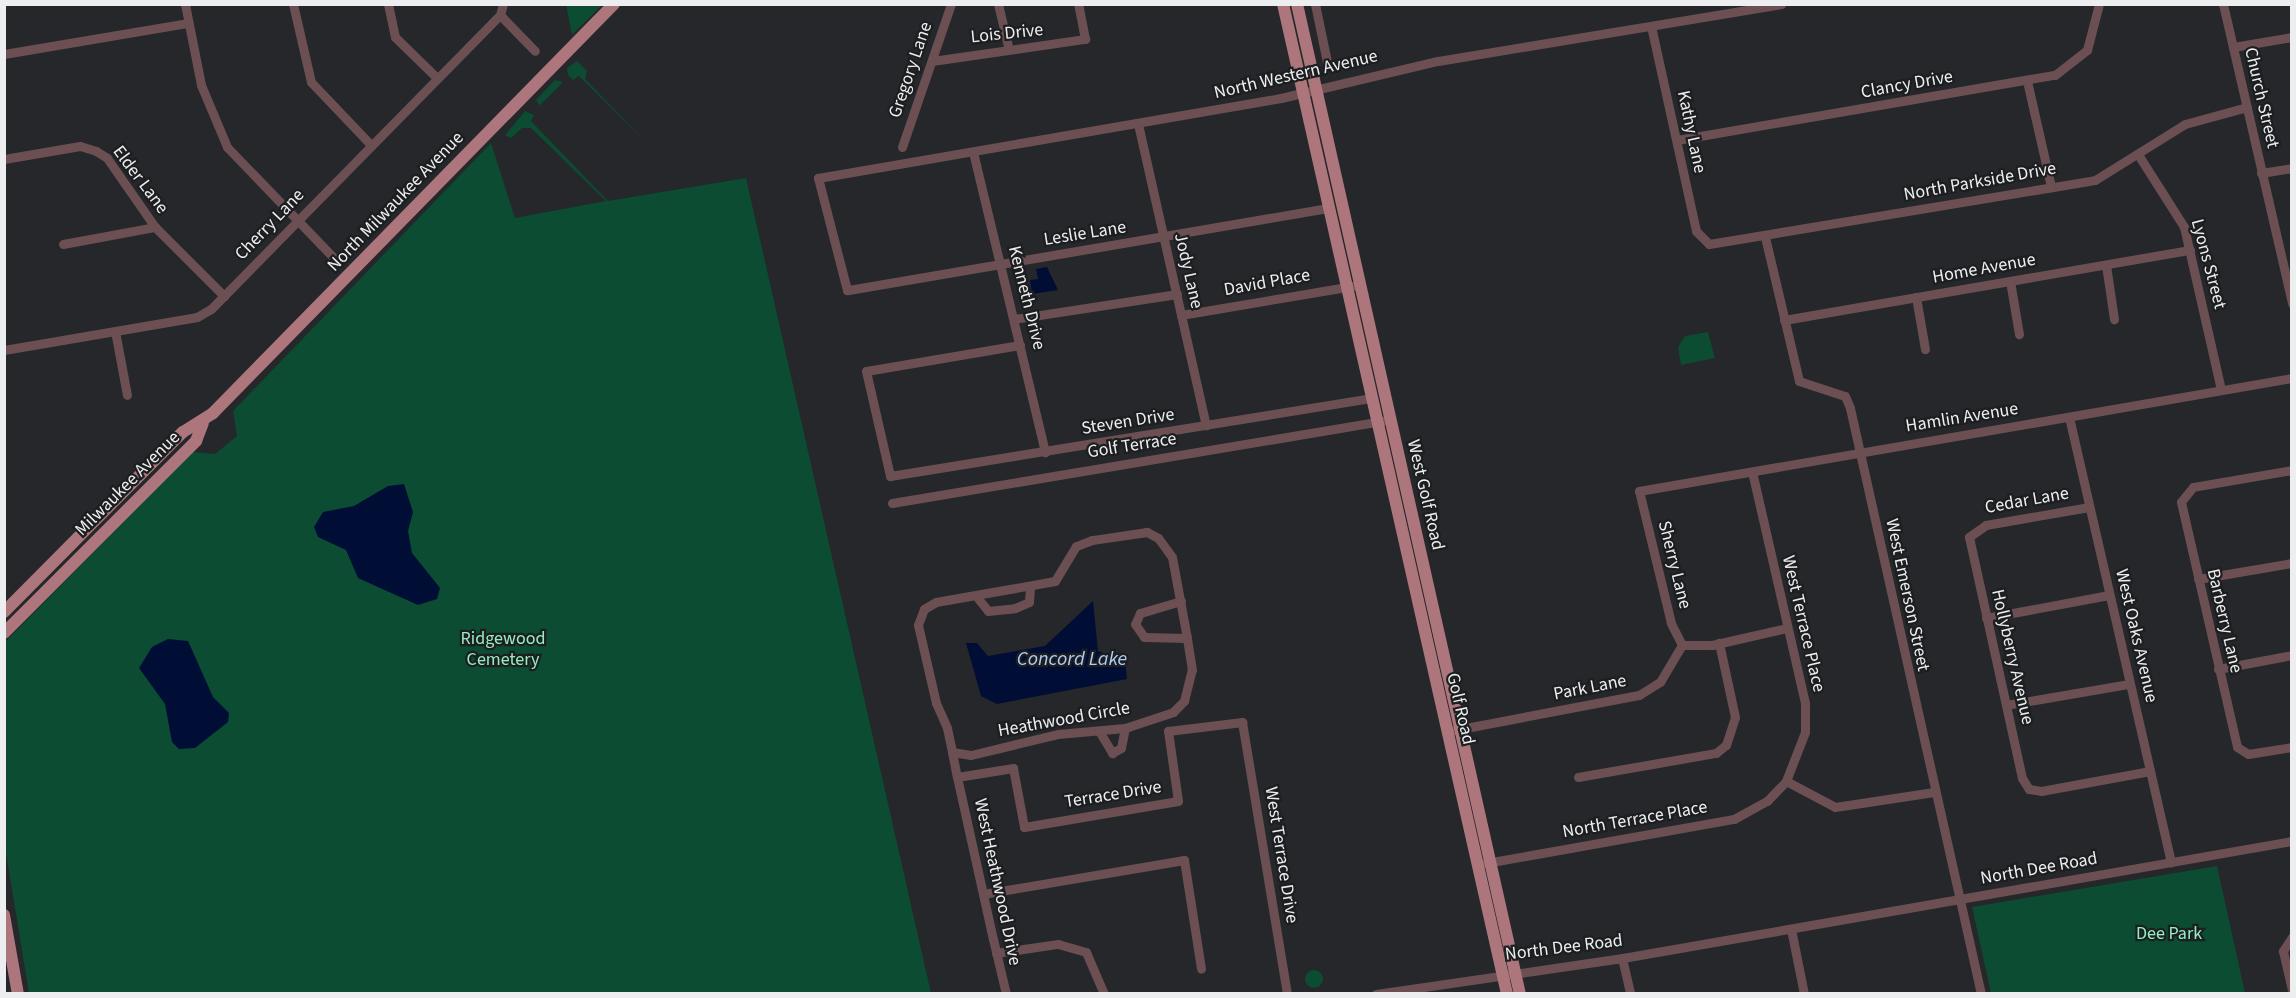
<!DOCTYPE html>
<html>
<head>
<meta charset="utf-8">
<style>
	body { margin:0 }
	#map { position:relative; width:2296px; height:998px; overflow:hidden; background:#25272a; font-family:"Source Sans 3",sans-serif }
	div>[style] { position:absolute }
	.green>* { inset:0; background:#0b4c32 }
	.round { border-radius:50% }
	.water>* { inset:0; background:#000e35 }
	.minor>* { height:9px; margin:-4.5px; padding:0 4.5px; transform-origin:4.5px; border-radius:4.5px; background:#6b4f52 }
	.major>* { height:12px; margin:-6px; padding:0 6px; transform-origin:6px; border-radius:6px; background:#ad767c }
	span { translate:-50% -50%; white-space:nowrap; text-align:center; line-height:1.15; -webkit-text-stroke:4.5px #1c1e20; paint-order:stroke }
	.street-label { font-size:18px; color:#edeef0 }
	.park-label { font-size:18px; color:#93efc0 }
	.water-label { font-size:20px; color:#b0cdf7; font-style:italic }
	.frame { position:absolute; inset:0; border:6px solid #edeef0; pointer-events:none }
</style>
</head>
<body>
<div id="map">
	<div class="green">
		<i style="clip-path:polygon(566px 4px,602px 4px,602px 5px,572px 35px)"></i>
		<i style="clip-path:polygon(577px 61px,587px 71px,585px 79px,649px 145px,579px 76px,573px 80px,568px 75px,567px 68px)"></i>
		<i style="clip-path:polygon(555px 80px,563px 82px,540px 105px,543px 111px,536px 100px)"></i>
		<i style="clip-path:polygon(525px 111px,534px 115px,531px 121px,608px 201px,746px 178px,931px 993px,29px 993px,5px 847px,4px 643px,193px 452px,215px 454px,237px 436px,233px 411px,491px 143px,515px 218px,606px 201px,531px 128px,522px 128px,511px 138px,505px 135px)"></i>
		<i style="clip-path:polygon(1708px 332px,1715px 358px,1681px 365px,1678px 347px,1685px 336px)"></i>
		<i style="clip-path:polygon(2217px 866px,2245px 993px,1991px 993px,1972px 907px)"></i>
		<i class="round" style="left:1305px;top:970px;width:18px;height:18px"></i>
	</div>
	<div class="water">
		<i style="clip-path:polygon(1047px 267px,1058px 290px,1032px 294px,1030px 280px,1038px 279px,1036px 269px)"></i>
		<i style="clip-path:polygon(404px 484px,413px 512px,408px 531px,412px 553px,440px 588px,437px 599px,418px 605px,358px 578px,346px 550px,318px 537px,314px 527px,323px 512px,354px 506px,388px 486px)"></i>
		<i style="clip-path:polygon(1093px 601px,1098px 651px,1125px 661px,1127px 679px,997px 704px,981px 696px,966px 643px,977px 643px,988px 656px,1045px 646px)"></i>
		<i style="clip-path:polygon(168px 639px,188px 641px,213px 697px,229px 713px,228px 722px,195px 748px,179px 749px,172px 742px,165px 704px,139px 668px,152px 647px)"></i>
	</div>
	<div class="minor">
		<i style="left:185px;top:4px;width:83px;rotate:78.8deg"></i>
		<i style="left:201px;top:85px;width:67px;rotate:67.2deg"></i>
		<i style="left:227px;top:147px;width:154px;rotate:46.1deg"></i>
		<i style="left:293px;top:4px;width:80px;rotate:77deg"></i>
		<i style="left:311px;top:82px;width:87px;rotate:46.4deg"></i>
		<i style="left:388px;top:4px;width:34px;rotate:78deg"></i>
		<i style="left:395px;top:37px;width:59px;rotate:44.3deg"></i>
		<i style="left:503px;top:4px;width:11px;rotate:105deg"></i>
		<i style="left:500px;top:15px;width:50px;rotate:45.8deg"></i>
		<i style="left:998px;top:4px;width:43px;rotate:76.6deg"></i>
		<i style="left:1315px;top:4px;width:59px;rotate:78.3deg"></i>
		<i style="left:2223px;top:4px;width:308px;rotate:77deg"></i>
		<i style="left:1651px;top:26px;width:210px;rotate:77.6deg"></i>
		<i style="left:1696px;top:231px;width:18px;rotate:45deg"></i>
		<i style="left:1709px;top:244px;width:391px;rotate:-9.4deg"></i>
		<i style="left:2095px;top:180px;width:106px;rotate:-31.9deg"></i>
		<i style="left:2185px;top:124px;width:64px;rotate:-15.3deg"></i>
		<i style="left:2233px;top:47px;width:60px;rotate:-9.6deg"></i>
		<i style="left:4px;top:54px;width:187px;rotate:-9.6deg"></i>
		<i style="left:932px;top:61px;width:155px;rotate:-8.2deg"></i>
		<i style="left:1085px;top:39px;width:36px;rotate:-101deg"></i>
		<i style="left:2027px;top:81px;width:109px;rotate:77.2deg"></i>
		<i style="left:1138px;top:124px;width:309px;rotate:77.3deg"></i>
		<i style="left:1677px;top:140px;width:384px;rotate:-9.8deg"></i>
		<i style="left:2055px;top:75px;width:41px;rotate:-38deg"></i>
		<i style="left:2087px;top:50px;width:48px;rotate:-75.4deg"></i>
		<i style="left:902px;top:147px;width:151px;rotate:-71.1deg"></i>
		<i style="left:973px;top:152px;width:309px;rotate:76.5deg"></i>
		<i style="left:2139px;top:156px;width:84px;rotate:57.6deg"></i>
		<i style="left:2184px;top:227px;width:167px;rotate:77.2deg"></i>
		<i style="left:4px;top:159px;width:77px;rotate:-9.7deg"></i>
		<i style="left:80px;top:146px;width:17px;rotate:17deg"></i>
		<i style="left:96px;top:151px;width:13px;rotate:32deg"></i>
		<i style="left:107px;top:158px;width:84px;rotate:55.2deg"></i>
		<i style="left:155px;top:227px;width:98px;rotate:45deg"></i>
		<i style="left:2261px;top:173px;width:31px;rotate:-9deg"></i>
		<i style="left:1328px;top:208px;width:488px;rotate:170.3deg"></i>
		<i style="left:847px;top:290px;width:116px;rotate:-104.5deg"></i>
		<i style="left:818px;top:178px;width:470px;rotate:-9.8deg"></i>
		<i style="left:1281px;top:98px;width:161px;rotate:-13.3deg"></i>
		<i style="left:1438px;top:61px;width:348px;rotate:-9.4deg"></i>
		<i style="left:1765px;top:237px;width:148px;rotate:76.7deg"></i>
		<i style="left:1799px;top:381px;width:48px;rotate:18.1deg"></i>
		<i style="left:1845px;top:396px;width:13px;rotate:67deg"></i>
		<i style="left:1850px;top:408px;width:600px;rotate:77.4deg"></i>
		<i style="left:63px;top:244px;width:94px;rotate:-10.5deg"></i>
		<i style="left:2106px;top:265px;width:55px;rotate:81.6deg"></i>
		<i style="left:2010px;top:281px;width:54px;rotate:80.4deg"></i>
		<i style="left:1916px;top:297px;width:53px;rotate:80.2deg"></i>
		<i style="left:1181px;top:315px;width:174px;rotate:-9.6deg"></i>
		<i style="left:1014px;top:319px;width:165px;rotate:-8.7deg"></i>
		<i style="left:1784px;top:320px;width:412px;rotate:-9.8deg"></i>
		<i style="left:115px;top:331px;width:65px;rotate:79.4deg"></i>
		<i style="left:1020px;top:345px;width:156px;rotate:170.4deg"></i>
		<i style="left:866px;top:371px;width:108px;rotate:77.1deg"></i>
		<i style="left:890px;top:476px;width:487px;rotate:-9.2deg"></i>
		<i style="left:4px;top:350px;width:196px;rotate:-9.7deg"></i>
		<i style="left:197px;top:317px;width:16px;rotate:-30deg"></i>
		<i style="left:211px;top:309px;width:412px;rotate:-45.5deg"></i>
		<i style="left:2069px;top:417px;width:457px;rotate:77.1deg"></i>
		<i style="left:2292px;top:470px;width:100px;rotate:170.3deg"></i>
		<i style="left:2193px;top:487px;width:19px;rotate:129deg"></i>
		<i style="left:2181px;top:502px;width:251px;rotate:77.1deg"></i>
		<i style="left:2237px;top:747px;width:13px;rotate:32deg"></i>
		<i style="left:2248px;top:754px;width:45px;rotate:-9deg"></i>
		<i style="left:892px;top:503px;width:499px;rotate:-9.5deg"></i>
		<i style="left:2089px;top:507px;width:105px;rotate:170.1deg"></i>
		<i style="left:1986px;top:525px;width:21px;rotate:145deg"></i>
		<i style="left:1969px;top:537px;width:247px;rotate:77.6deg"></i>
		<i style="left:2022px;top:778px;width:13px;rotate:58deg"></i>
		<i style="left:2029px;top:789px;width:12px;rotate:9deg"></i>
		<i style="left:2041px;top:791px;width:111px;rotate:-10.4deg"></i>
		<i style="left:2198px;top:579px;width:95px;rotate:-9.7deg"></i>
		<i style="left:976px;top:596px;width:19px;rotate:51deg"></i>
		<i style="left:988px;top:611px;width:27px;rotate:-6deg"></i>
		<i style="left:1015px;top:608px;width:15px;rotate:-23deg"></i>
		<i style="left:1029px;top:602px;width:15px;rotate:-86deg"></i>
		<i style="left:1181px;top:601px;width:43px;rotate:163.7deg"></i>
		<i style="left:1140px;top:613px;width:12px;rotate:114deg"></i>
		<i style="left:1135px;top:624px;width:16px;rotate:55deg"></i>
		<i style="left:1144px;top:637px;width:43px;rotate:1.3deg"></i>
		<i style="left:1986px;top:618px;width:125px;rotate:-10.6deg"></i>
		<i style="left:1682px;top:645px;width:25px;rotate:-117deg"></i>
		<i style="left:1671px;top:623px;width:136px;rotate:-103.6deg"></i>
		<i style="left:1639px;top:491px;width:663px;rotate:-9.82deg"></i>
		<i style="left:1682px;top:645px;width:30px"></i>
		<i style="left:1712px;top:645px;width:77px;rotate:-12.8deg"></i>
		<i style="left:2218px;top:669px;width:75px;rotate:-10.7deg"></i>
		<i style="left:2006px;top:705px;width:125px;rotate:-9.7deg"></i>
		<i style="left:1455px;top:730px;width:187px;rotate:-10.8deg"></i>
		<i style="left:1639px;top:695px;width:25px;rotate:-32deg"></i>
		<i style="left:1660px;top:682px;width:43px;rotate:-59.3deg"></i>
		<i style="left:1099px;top:731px;width:26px;rotate:59deg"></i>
		<i style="left:1112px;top:753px;width:10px;rotate:-29deg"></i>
		<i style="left:1121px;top:748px;width:20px;rotate:-79deg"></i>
		<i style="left:952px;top:752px;width:19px;rotate:9deg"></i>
		<i style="left:971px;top:755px;width:89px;rotate:-13.6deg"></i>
		<i style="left:1058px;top:734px;width:67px;rotate:-5.1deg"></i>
		<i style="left:1125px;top:728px;width:51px;rotate:-18.4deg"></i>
		<i style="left:1173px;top:712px;width:16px;rotate:-45deg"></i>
		<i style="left:1184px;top:701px;width:32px;rotate:-76deg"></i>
		<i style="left:1192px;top:670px;width:32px;rotate:-99deg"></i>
		<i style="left:1187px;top:638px;width:82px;rotate:-100.5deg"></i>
		<i style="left:1172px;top:557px;width:24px;rotate:-126deg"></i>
		<i style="left:1158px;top:538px;width:13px;rotate:-151deg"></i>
		<i style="left:1147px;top:532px;width:56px;rotate:171.7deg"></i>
		<i style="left:1092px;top:540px;width:17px;rotate:159deg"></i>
		<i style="left:1076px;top:546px;width:41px;rotate:121deg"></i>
		<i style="left:1055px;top:581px;width:121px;rotate:170deg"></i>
		<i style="left:936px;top:602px;width:14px;rotate:150deg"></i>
		<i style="left:924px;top:609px;width:17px;rotate:111deg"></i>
		<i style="left:918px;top:625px;width:80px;rotate:77deg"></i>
		<i style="left:936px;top:703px;width:27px;rotate:66deg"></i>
		<i style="left:947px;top:728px;width:25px;rotate:78deg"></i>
		<i style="left:952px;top:752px;width:25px;rotate:79deg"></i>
		<i style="left:957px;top:777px;width:166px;rotate:77.5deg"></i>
		<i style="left:993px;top:939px;width:57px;rotate:76.7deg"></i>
		<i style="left:957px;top:777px;width:57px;rotate:-9.1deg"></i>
		<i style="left:1013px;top:768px;width:60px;rotate:79.4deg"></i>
		<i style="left:1024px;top:827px;width:156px;rotate:-9.6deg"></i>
		<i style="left:1178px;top:801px;width:71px;rotate:-98.1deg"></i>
		<i style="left:1168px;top:731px;width:75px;rotate:-6.9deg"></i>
		<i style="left:1242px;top:722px;width:276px;rotate:80.6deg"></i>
		<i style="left:1578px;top:777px;width:140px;rotate:-9.9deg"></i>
		<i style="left:1716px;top:753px;width:13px;rotate:-39deg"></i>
		<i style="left:1726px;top:745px;width:29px;rotate:-72deg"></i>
		<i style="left:1735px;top:717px;width:76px;rotate:-102.2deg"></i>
		<i style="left:1786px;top:781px;width:55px;rotate:28deg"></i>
		<i style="left:1835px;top:807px;width:100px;rotate:-8.6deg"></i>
		<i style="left:1486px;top:863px;width:252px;rotate:-10.1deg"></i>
		<i style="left:1734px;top:819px;width:38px;rotate:-29deg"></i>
		<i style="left:1767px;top:801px;width:28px;rotate:-46deg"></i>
		<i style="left:1786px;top:781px;width:53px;rotate:-68.8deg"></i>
		<i style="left:1805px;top:732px;width:29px;rotate:-90deg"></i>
		<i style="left:1805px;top:703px;width:237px;rotate:-102.9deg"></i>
		<i style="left:983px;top:894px;width:204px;rotate:-9.6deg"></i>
		<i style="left:1184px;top:860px;width:110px;rotate:81.1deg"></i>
		<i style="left:1791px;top:929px;width:66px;rotate:78.7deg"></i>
		<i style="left:2292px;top:937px;width:17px;rotate:123deg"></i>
		<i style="left:2283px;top:951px;width:39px;rotate:77deg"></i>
		<i style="left:996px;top:953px;width:63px;rotate:-8.3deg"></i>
		<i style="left:1058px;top:944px;width:29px;rotate:16deg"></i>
		<i style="left:1086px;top:952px;width:46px;rotate:66.8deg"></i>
		<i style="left:1622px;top:958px;width:37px;rotate:77deg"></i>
		<i style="left:1376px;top:994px;width:244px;rotate:-8.3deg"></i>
		<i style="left:1617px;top:959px;width:685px;rotate:-9.92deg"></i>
	</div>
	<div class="major">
		<i style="left:1283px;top:4px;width:1015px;rotate:77.25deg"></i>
		<i style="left:1297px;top:4px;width:1015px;rotate:77.31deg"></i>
		<i style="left:4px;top:612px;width:254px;rotate:-45.2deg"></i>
		<i style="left:183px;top:432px;width:36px;rotate:-32deg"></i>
		<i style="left:213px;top:413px;width:573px;rotate:-45.57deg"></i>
		<i style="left:4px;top:633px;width:272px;rotate:-45deg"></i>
		<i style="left:196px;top:441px;width:19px;rotate:-69deg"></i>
		<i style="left:4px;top:915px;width:80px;rotate:80deg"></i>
	</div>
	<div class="street-label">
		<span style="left:1007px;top:34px;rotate:-6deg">Lois Drive</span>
		<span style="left:911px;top:70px;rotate:-71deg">Gregory Lane</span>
		<span style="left:1296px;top:75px;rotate:-13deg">North Western Avenue</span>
		<span style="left:1907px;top:85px;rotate:-10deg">Clancy Drive</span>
		<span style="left:2261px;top:98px;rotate:77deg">Church Street</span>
		<span style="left:1691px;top:132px;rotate:78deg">Kathy Lane</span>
		<span style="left:140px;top:180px;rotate:53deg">Elder Lane</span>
		<span style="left:1980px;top:182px;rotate:-10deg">North Parkside Drive</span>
		<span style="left:396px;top:202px;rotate:-46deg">North Milwaukee Avenue</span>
		<span style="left:270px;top:225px;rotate:-46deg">Cherry Lane</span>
		<span style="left:1085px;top:234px;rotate:-9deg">Leslie Lane</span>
		<span style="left:2208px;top:264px;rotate:75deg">Lyons Street</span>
		<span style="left:1984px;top:269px;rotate:-10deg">Home Avenue</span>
		<span style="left:1188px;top:271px;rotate:77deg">Jody Lane</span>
		<span style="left:1267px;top:283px;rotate:-10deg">David Place</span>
		<span style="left:1026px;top:298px;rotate:76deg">Kenneth Drive</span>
		<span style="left:1962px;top:418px;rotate:-9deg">Hamlin Avenue</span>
		<span style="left:1128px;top:422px;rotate:-9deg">Steven Drive</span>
		<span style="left:1132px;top:446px;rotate:-9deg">Golf Terrace</span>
		<span style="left:128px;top:484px;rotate:-45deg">Milwaukee Avenue</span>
		<span style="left:1425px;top:495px;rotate:77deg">West Golf Road</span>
		<span style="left:2027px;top:501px;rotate:-10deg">Cedar Lane</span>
		<span style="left:1674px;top:565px;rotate:76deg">Sherry Lane</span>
		<span style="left:1907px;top:595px;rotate:78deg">West Emerson Street</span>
		<span style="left:2224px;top:621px;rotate:77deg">Barberry Lane</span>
		<span style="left:1803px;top:624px;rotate:77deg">West Terrace Place</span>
		<span style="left:2136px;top:636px;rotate:77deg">West Oaks Avenue</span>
		<span style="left:2012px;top:657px;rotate:77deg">Hollyberry Avenue</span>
		<span style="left:1590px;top:688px;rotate:-11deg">Park Lane</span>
		<span style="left:1460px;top:709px;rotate:77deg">Golf Road</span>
		<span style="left:1064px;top:720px;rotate:-10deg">Heathwood Circle</span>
		<span style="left:1113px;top:795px;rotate:-9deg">Terrace Drive</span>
		<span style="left:1635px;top:820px;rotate:-10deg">North Terrace Place</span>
		<span style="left:1281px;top:855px;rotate:81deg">West Terrace Drive</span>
		<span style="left:2039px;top:869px;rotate:-10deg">North Dee Road</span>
		<span style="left:997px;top:882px;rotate:78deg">West Heathwood Drive</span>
		<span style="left:1564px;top:948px;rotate:-7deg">North Dee Road</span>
	</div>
	<div class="park-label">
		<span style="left:503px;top:650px">Ridgewood<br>Cemetery</span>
		<span style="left:2169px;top:934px">Dee Park</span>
	</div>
	<div class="water-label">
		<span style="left:1072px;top:659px">Concord Lake</span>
	</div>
	<div class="frame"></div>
</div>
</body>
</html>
